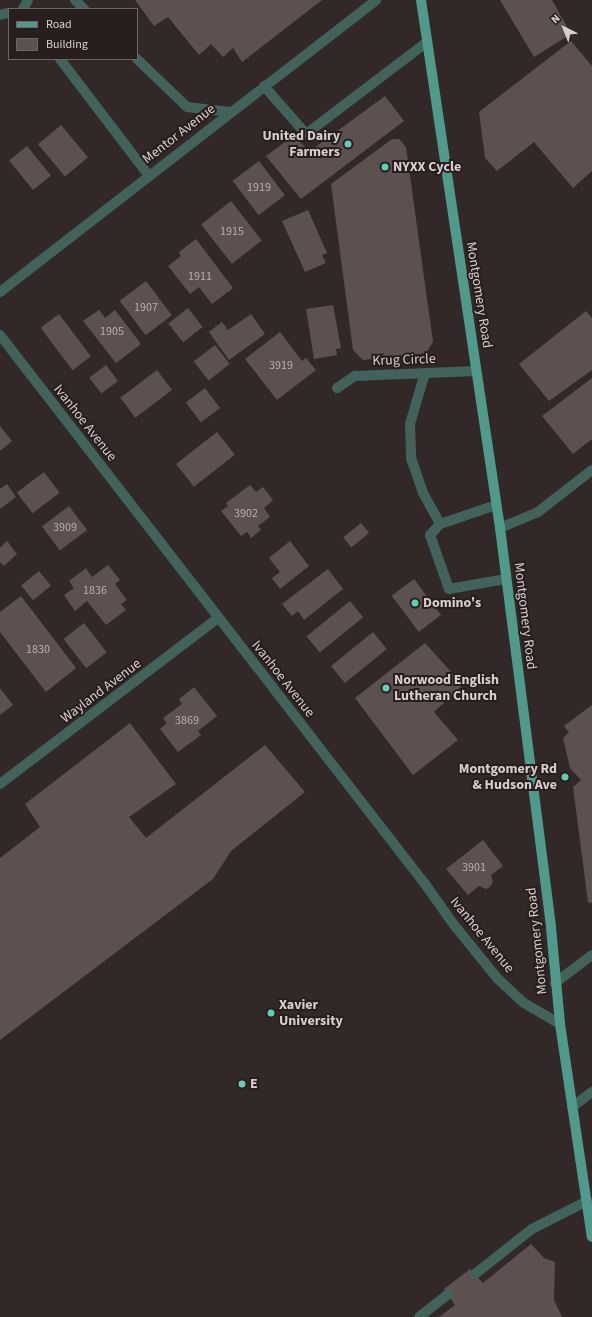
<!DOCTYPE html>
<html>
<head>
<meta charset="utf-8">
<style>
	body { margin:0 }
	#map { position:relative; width:592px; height:1317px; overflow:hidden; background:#332828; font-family:"Source Sans 3",sans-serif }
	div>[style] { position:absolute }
	.building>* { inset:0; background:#5d5050; transform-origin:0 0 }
	.lane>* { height:10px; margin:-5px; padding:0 5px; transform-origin:5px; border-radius:5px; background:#41635b }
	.street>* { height:10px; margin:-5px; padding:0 5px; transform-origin:5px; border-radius:5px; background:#41635b }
	.primary>* { height:10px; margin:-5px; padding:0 5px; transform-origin:5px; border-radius:5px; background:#509a8b }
	.dots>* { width:11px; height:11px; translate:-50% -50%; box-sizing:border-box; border:2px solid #291e1e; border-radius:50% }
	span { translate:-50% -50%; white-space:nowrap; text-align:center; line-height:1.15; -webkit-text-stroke:4px #291e1e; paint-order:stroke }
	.number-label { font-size:12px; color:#b8afaf }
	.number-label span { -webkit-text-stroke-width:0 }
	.street-label { font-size:14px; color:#d7cfcf }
	.poi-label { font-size:14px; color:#d7cfcf; font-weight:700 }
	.right { translate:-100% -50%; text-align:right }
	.left { translate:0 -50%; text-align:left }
	.legend { position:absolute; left:8px; top:8px; width:130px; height:52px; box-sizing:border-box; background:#291e1e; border:1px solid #6f6565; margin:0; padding:5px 7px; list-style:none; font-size:12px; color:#d7cfcf }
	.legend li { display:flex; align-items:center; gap:8px; height:20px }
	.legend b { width:20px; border:1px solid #6f6565 }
	.north { position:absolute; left:544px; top:8px; width:40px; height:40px; -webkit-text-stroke:3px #291e1e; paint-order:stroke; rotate:317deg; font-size:11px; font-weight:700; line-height:16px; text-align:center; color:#d7cfcf }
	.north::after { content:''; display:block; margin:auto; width:14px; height:18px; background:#d7cfcf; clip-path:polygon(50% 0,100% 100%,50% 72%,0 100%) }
</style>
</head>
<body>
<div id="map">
	<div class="building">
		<i style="clip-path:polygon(135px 0,322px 0,242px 62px,233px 48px,223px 57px,211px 44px,199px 55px,168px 17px,154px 26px)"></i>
		<i style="clip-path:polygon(500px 0,552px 0,571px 34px,534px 57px)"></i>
		<i style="clip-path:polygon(571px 41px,592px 66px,592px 171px,573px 188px,534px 142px,497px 171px,485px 158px,479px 112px)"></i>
		<i style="clip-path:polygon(385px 96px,404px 121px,301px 199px,266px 156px,293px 136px,310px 151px)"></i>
		<i style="left:61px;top:125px;width:42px;height:30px;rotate:50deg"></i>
		<i style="clip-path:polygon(392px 139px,399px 139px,406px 147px,433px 342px,426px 353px,363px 360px,353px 350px,331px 184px)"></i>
		<i style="left:27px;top:146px;width:38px;height:23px;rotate:51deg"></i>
		<i style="left:259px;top:161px;width:43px;height:33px;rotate:53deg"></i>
		<i style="left:231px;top:201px;width:50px;height:38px;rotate:52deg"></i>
		<i style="clip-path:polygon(308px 210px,327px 253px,322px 255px,326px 263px,305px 272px,282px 221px)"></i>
		<i style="clip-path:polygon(196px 239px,233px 288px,212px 304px,199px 287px,190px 294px,168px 266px,181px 256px,179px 252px)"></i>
		<i style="left:146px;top:281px;width:43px;height:33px;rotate:53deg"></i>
		<i style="clip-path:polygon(333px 305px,341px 348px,336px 349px,337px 355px,314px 359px,306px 309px)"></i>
		<i style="left:188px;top:308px;width:24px;height:25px;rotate:52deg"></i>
		<i style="clip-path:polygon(99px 310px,105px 318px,115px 310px,141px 344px,116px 363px,83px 321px)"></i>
		<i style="clip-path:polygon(586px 311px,592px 318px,592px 370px,549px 401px,519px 364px)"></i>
		<i style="left:59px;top:314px;width:53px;height:23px;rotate:53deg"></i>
		<i style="clip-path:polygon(251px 314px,265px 334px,229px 360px,209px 332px,222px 322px,228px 330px)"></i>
		<i style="clip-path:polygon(280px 332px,302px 361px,306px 358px,316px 370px,277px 400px,245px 359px)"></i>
		<i style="left:215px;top:345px;width:24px;height:27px;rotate:52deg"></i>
		<i style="left:106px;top:365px;width:20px;height:21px;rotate:53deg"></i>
		<i style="left:157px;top:370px;width:25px;height:46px;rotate:53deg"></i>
		<i style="clip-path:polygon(592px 378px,592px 439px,573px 454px,542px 416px)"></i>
		<i style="left:205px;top:388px;width:25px;height:24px;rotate:53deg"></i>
		<i style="clip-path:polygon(0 426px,12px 441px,0 451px)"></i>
		<i style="left:217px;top:432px;width:29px;height:52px;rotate:52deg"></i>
		<i style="left:44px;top:472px;width:26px;height:34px;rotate:53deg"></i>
		<i style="clip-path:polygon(7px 484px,16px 497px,0 509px,0 489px)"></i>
		<i style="clip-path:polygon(250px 485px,256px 492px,263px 487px,273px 500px,264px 508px,270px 517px,258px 526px,261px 530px,251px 538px,247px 532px,241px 536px,221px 511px,228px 506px,226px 503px)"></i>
		<i style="left:69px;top:506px;width:30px;height:34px;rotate:53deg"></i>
		<i style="left:361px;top:523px;width:13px;height:23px;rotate:51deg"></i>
		<i style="clip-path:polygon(7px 541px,17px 554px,4px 566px,0 562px,0 548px)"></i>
		<i style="clip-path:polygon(290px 541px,309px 566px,280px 589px,272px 578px,280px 572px,269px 558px)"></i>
		<i style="clip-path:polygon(108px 565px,120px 580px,115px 584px,127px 600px,121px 604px,126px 610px,106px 625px,87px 601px,75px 611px,64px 595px,74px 588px,69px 581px,86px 568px,92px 577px)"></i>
		<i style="clip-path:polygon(328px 569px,343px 589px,304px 620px,298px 611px,292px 616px,282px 604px)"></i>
		<i style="left:39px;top:571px;width:19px;height:23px;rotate:51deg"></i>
		<i style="left:414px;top:579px;width:45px;height:28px;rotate:53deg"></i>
		<i style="clip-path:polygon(21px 596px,76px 668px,46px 692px,0 632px,0 612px)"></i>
		<i style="left:350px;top:601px;width:21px;height:56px;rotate:51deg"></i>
		<i style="left:84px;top:623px;width:37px;height:26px;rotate:52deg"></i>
		<i style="left:373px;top:632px;width:22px;height:54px;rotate:51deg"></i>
		<i style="clip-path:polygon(425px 643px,463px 685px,434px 712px,458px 740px,413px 775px,355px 698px)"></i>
		<i style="clip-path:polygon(194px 687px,217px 716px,198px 731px,201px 735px,178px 752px,160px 729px,167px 723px,163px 718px,182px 704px,179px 699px)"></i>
		<i style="clip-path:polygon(0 688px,13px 705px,0 715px)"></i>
		<i style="clip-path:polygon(592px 705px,592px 903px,588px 902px,573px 787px,581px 780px,570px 768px,563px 738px,569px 732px,564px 726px)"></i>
		<i style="clip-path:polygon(130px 723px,176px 784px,129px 817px,146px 838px,265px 745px,305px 792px,231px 851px,213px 879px,0 1040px,0 858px,40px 827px,25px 804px)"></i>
		<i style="clip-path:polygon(483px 840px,503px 866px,491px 875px,493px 882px,490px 887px,486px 889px,479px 886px,468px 895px,446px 869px)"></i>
		<i style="clip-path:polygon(531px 1244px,544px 1258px,555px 1262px,554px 1300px,562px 1317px,439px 1317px,455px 1305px,444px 1289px,470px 1269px,483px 1283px)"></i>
	</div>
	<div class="lane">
		<i style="left:75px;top:0;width:13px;rotate:45deg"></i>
		<i style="left:23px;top:9px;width:10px;rotate:-61deg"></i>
		<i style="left:0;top:15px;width:9px;rotate:-13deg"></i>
		<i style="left:60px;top:59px;width:147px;rotate:52.7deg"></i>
		<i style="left:137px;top:59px;width:69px;rotate:43.8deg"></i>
		<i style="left:187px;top:107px;width:43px;rotate:6.6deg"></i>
		<i style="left:264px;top:86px;width:64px;rotate:48.8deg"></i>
		<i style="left:306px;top:134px;width:152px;rotate:-37.2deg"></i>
		<i style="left:425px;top:373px;width:53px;rotate:106.4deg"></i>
		<i style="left:410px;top:424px;width:34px;rotate:88deg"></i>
		<i style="left:411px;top:458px;width:37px;rotate:71deg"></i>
		<i style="left:423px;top:493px;width:35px;rotate:61deg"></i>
		<i style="left:496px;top:505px;width:59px;rotate:161.3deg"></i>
		<i style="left:440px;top:524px;width:15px;rotate:132deg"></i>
		<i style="left:430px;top:535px;width:57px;rotate:70.6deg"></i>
		<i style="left:449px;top:589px;width:58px;rotate:-10deg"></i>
		<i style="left:572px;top:1107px;width:25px;rotate:-37deg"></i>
		<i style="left:475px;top:1274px;width:73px;rotate:-38.3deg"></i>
		<i style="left:532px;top:1229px;width:62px;rotate:-27deg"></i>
		<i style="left:419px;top:1317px;width:37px;rotate:-38deg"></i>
	</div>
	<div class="street">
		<i style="left:0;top:292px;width:476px;rotate:-37.8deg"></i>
		<i style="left:0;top:335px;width:694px;rotate:52.26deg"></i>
		<i style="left:425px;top:884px;width:50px;rotate:54.7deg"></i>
		<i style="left:454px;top:925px;width:70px;rotate:50.8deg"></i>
		<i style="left:498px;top:979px;width:35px;rotate:43deg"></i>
		<i style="left:524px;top:1003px;width:42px;rotate:30.3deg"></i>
		<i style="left:337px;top:388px;width:22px;rotate:-34deg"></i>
		<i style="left:355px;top:376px;width:121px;rotate:-2.4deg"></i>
		<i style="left:500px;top:528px;width:41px;rotate:-22.8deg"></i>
		<i style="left:538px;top:512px;width:68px;rotate:-37.9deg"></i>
		<i style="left:0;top:784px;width:274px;rotate:-37.3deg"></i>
		<i style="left:555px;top:983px;width:46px;rotate:-37.1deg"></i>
	</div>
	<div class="primary">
		<i style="left:421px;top:0;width:534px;rotate:81.49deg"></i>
		<i style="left:500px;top:528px;width:403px;rotate:82.7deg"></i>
		<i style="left:551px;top:928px;width:96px;rotate:84.6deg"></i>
		<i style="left:560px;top:1024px;width:215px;rotate:81.5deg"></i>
	</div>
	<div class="dots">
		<i style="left:348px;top:144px;background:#5dceb8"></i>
		<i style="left:385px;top:167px;background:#5dceb8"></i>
		<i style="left:415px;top:603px;background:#5dceb8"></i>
		<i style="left:386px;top:688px;background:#5dceb8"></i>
		<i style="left:565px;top:777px;background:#5dceb8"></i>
		<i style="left:271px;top:1013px;background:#5dceb8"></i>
		<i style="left:242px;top:1084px;background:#5dceb8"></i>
	</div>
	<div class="number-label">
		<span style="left:259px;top:188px">1919</span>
		<span style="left:232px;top:232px">1915</span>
		<span style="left:200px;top:277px">1911</span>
		<span style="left:146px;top:308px">1907</span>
		<span style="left:112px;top:332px">1905</span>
		<span style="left:281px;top:366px">3919</span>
		<span style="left:246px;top:514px">3902</span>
		<span style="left:65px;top:528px">3909</span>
		<span style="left:95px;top:591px">1836</span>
		<span style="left:38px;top:650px">1830</span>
		<span style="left:187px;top:721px">3869</span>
		<span style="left:474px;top:868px">3901</span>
	</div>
	<div class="street-label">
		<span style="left:179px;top:134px;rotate:-38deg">Mentor Avenue</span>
		<span style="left:479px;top:295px;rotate:81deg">Montgomery Road</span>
		<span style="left:404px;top:360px;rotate:-2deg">Krug Circle</span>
		<span style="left:85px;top:423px;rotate:52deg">Ivanhoe Avenue</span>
		<span style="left:525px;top:616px;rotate:83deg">Montgomery Road</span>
		<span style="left:283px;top:679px;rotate:52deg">Ivanhoe Avenue</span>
		<span style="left:101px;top:691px;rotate:-37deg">Wayland Avenue</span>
		<span style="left:482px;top:935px;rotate:51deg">Ivanhoe Avenue</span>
		<span style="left:537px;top:941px;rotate:-96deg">Montgomery Road</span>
	</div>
	<div class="poi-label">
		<span class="right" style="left:340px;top:144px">United Dairy<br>Farmers</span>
		<span class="left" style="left:393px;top:167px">NYXX Cycle</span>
		<span class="left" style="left:423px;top:603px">Domino's</span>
		<span class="left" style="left:394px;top:688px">Norwood English<br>Lutheran Church</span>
		<span class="right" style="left:557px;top:777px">Montgomery Rd<br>&amp; Hudson Ave</span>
		<span class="left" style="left:279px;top:1013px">Xavier<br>University</span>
		<span class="left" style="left:250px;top:1084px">E</span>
	</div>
	<ul class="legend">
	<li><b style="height:5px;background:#509a8b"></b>Road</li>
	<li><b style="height:11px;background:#5d5050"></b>Building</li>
	</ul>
	<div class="north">N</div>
</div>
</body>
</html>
